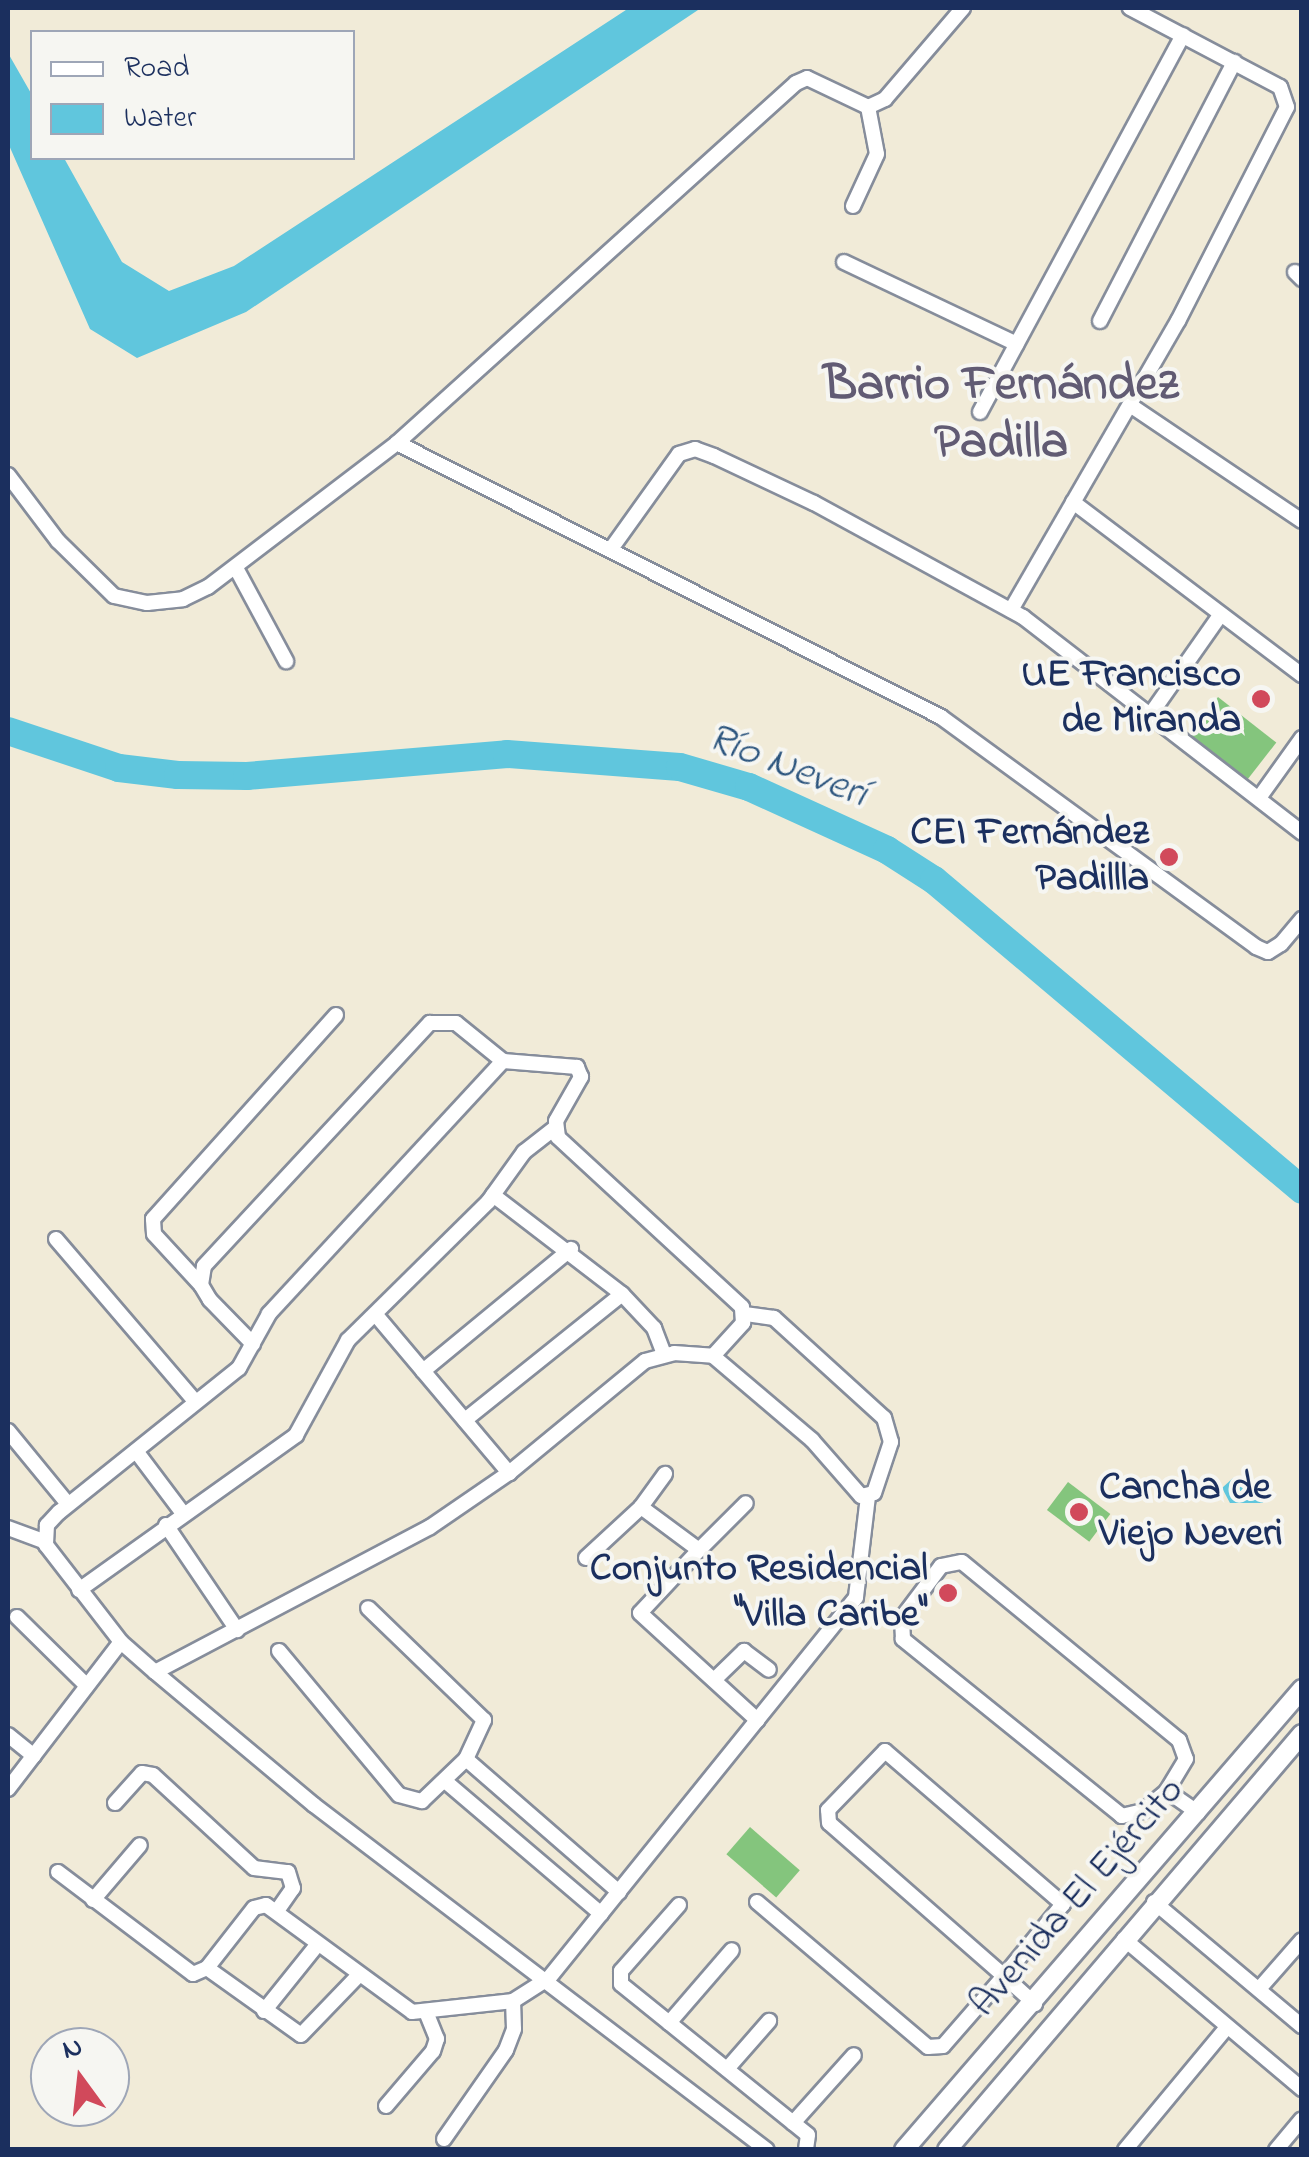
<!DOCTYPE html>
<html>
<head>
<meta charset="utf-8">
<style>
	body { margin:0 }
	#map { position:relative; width:1309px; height:2157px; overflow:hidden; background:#f1ebd8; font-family:"Indie Flower",sans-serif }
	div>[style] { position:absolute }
	.green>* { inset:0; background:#84c57d; transform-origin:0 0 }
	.water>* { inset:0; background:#60c6dd }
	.round { border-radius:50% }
	.river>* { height:28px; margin:-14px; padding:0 14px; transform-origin:14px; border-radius:14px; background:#60c6dd }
	.roads { filter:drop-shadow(2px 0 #868d9b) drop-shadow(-2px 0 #868d9b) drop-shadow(0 2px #868d9b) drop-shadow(0 -2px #868d9b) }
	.minor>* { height:14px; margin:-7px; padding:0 7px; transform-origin:7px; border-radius:7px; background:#fff }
	.tertiary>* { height:18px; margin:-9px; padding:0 9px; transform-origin:9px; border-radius:9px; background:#fff }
	.dots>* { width:28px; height:28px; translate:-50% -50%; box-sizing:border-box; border:5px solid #f6f6f2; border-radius:50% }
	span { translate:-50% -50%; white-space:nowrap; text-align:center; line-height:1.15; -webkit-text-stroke:8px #f6f6f2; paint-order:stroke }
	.poi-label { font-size:40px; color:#1b2f5e; font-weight:700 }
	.right { translate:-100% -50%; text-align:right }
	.left { translate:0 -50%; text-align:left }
	.street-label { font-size:40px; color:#1b2f5e }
	.water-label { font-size:42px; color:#2c557e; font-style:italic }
	.district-label { font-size:50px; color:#615b73; font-weight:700 }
	.frame { position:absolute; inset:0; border:10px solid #1b2f5e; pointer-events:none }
	.legend { position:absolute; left:30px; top:30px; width:325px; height:130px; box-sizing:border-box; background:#f6f6f2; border:2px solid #9ea6b7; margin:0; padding:12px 18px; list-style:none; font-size:30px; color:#1b2f5e }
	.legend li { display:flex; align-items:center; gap:20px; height:50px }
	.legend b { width:50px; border:2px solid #9ea6b7 }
	.north { position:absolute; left:30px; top:2027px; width:100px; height:100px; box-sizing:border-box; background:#f6f6f2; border:2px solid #9ea6b7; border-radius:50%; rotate:345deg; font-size:28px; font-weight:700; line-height:40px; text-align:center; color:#1b2f5e }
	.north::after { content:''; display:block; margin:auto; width:35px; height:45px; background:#d1495b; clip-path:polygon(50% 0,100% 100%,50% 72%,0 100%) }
</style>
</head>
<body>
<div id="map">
	<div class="green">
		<i style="left:1218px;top:697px;width:74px;height:50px;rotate:38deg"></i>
		<i style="left:1068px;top:1482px;width:53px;height:35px;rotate:37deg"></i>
		<i style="left:750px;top:1827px;width:66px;height:36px;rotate:41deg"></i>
	</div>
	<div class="water">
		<i style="clip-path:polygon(629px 8px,701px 8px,246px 312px,137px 358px,90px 329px,8px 143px,8px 53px,32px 95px,32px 158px,64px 158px,122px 262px,169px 291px,234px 266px)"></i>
		<i style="clip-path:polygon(1233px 1478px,1264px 1498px,1263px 1503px,1230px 1503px,1222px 1488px)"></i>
		<i class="round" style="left:937px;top:1582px;width:22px;height:22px"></i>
	</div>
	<div class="river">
		<i style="left:8px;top:731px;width:117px;rotate:18.4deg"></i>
		<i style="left:119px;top:768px;width:59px;rotate:6.8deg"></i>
		<i style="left:178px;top:775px;width:69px;rotate:0.8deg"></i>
		<i style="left:247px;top:776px;width:261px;rotate:-4.8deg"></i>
		<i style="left:507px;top:754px;width:173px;rotate:4.3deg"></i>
		<i style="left:680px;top:767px;width:72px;rotate:16.2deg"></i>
		<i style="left:749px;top:787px;width:152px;rotate:24.5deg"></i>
		<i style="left:887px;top:850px;width:56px;rotate:32.6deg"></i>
		<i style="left:934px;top:880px;width:481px;rotate:40.1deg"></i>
	</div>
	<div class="roads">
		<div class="minor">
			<i style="left:853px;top:206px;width:57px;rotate:-65.2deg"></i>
			<i style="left:877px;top:154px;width:48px;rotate:-100.8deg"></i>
			<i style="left:844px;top:262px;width:191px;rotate:25.4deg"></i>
			<i style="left:1295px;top:272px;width:10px;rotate:45deg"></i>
			<i style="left:1100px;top:321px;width:292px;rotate:-62.6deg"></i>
			<i style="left:1130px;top:405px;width:207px;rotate:34deg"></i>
			<i style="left:980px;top:412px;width:428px;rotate:-61.7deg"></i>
			<i style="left:397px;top:443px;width:609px;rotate:26.73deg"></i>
			<i style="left:941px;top:717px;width:390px;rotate:36.1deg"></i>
			<i style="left:1256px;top:947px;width:13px;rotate:23deg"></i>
			<i style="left:1268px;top:952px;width:15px;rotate:-32deg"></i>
			<i style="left:1281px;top:944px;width:33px;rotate:-50deg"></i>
			<i style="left:8px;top:475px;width:83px;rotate:52.9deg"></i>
			<i style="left:58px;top:541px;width:78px;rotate:44.5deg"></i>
			<i style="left:114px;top:596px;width:34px;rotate:12deg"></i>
			<i style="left:147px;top:603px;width:36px;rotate:-6deg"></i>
			<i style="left:183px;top:599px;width:28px;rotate:-26deg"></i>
			<i style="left:208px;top:587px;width:238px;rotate:-37.3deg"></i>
			<i style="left:397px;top:443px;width:537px;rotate:-42.06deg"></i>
			<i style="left:796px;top:83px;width:12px;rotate:-24deg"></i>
			<i style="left:807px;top:78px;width:68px;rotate:25.4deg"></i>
			<i style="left:868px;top:107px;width:19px;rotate:-25deg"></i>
			<i style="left:885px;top:99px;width:120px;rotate:-49.4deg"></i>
			<i style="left:1073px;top:502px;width:287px;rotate:37.1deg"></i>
			<i style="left:611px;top:549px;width:117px;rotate:-54.4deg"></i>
			<i style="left:679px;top:454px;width:17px;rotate:-17deg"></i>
			<i style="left:695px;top:449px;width:20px;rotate:20deg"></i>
			<i style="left:714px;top:456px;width:110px;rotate:25.2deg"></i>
			<i style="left:814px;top:503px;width:238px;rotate:28.6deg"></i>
			<i style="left:1023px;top:617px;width:353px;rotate:37.7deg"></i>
			<i style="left:236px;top:568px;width:106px;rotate:61.7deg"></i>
			<i style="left:1011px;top:610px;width:334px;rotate:-60deg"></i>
			<i style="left:1178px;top:321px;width:240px;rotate:-63deg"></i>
			<i style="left:1287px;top:107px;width:21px;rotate:-109deg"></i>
			<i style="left:1280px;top:87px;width:170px;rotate:-152.2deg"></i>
			<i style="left:1150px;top:715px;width:123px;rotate:-54.9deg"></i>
			<i style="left:1259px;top:798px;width:74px;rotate:-54.4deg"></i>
			<i style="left:493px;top:1195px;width:163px;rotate:37.5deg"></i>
			<i style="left:622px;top:1294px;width:47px;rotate:46.7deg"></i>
			<i style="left:654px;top:1328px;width:28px;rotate:69deg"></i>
			<i style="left:56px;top:1239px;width:213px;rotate:49.4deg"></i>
			<i style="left:201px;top:1285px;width:69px;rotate:-132.7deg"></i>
			<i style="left:154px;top:1234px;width:15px;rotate:-94deg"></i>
			<i style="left:153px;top:1219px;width:274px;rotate:-48.1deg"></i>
			<i style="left:376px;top:1315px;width:207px;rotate:49.9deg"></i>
			<i style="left:253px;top:1344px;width:62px;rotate:-134.3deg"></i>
			<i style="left:210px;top:1300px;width:17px;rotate:-121deg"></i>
			<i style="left:201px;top:1285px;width:19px;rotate:-81deg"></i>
			<i style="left:204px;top:1266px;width:332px;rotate:-47.1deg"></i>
			<i style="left:430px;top:1023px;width:26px"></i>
			<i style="left:456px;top:1023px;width:60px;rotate:39deg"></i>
			<i style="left:713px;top:1356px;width:130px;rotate:40.3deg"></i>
			<i style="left:812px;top:1440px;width:74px;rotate:48.8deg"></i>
			<i style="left:861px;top:1496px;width:13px;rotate:-13deg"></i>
			<i style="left:874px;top:1493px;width:54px;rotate:-71.6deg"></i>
			<i style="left:891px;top:1442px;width:25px;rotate:-106deg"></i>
			<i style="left:884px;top:1418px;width:149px;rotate:-137.7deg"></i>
			<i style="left:774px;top:1318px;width:28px;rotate:-172deg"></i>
			<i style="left:423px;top:1371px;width:192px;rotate:-39.5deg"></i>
			<i style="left:465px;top:1420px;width:201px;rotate:-38.7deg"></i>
			<i style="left:8px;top:1431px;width:94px;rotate:50.6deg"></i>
			<i style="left:136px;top:1451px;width:76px;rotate:53deg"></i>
			<i style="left:641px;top:1507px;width:72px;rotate:36.6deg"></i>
			<i style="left:699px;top:1550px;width:86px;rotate:133.1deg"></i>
			<i style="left:640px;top:1613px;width:159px;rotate:42.4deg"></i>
			<i style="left:166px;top:1525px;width:127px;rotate:55.9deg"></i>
			<i style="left:8px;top:1528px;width:40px;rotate:20.2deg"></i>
			<i style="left:699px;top:1550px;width:66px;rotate:-45deg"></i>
			<i style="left:586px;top:1558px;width:75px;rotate:-42.8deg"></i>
			<i style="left:641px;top:1507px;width:41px;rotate:-54deg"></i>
			<i style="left:962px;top:1562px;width:281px;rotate:39.4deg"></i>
			<i style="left:1179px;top:1740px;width:20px;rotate:70deg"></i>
			<i style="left:1186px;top:1759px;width:37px;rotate:121deg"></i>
			<i style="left:1167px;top:1791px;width:31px;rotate:140deg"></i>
			<i style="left:1143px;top:1811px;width:22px;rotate:167deg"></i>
			<i style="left:1122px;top:1816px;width:282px;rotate:-141.1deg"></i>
			<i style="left:903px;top:1639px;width:21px;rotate:-93deg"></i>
			<i style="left:902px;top:1618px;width:65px;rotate:-53.1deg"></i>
			<i style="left:941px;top:1566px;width:21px;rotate:-11deg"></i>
			<i style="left:79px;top:1590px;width:267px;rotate:-35.5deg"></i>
			<i style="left:296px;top:1435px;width:108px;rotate:-61.3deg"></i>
			<i style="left:348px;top:1340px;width:197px;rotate:-44.6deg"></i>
			<i style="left:488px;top:1202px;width:62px;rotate:-54.2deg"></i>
			<i style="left:524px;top:1152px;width:39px;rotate:-38deg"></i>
			<i style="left:17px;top:1617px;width:98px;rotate:44.6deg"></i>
			<i style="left:279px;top:1651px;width:187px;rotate:50.2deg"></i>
			<i style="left:399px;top:1795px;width:24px;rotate:15deg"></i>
			<i style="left:422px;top:1801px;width:61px;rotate:-43.7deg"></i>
			<i style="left:466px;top:1759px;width:43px;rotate:-65.2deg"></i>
			<i style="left:484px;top:1720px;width:161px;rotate:-136deg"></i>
			<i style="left:155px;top:1672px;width:311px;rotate:-27.8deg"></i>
			<i style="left:430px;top:1527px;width:96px;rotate:-34.4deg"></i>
			<i style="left:509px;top:1473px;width:176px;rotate:-39.5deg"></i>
			<i style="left:645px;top:1361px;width:30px;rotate:-15deg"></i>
			<i style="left:674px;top:1353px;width:39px;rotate:4deg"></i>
			<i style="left:713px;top:1356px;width:45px;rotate:-47.7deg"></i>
			<i style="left:743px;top:1323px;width:16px;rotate:-94deg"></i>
			<i style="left:742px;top:1307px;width:251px;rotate:-137.3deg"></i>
			<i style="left:558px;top:1137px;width:16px;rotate:-97deg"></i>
			<i style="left:556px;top:1121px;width:51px;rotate:-60.4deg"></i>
			<i style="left:581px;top:1077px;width:11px;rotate:-112deg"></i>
			<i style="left:577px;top:1067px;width:74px;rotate:-175.4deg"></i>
			<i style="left:503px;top:1061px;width:345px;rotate:132.8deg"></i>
			<i style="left:269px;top:1314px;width:62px;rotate:119.1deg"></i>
			<i style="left:239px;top:1368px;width:231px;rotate:141.3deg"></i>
			<i style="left:59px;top:1512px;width:18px;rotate:133deg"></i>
			<i style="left:47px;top:1525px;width:20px;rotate:93deg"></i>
			<i style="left:46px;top:1545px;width:123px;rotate:52.3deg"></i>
			<i style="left:121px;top:1642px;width:45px;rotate:41.4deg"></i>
			<i style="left:155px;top:1672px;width:207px;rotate:39.9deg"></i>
			<i style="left:314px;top:1805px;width:569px;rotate:37.29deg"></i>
			<i style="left:714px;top:1680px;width:42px;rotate:-44deg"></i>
			<i style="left:744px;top:1651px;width:31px;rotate:37deg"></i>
			<i style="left:8px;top:1735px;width:33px;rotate:39deg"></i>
			<i style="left:885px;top:1751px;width:235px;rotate:40.7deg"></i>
			<i style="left:1063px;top:1904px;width:93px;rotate:129.3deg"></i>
			<i style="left:1004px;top:1976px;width:232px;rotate:-138.8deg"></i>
			<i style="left:829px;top:1823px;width:13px;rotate:-94deg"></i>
			<i style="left:828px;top:1810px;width:82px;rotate:-46deg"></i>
			<i style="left:466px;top:1759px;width:203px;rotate:41deg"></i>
			<i style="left:445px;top:1781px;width:205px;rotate:40.4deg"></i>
			<i style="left:8px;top:1789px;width:185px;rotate:-52.5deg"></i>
			<i style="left:1167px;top:1791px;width:38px;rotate:35deg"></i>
			<i style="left:115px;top:1803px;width:40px;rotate:-48deg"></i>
			<i style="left:142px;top:1773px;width:11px;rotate:10deg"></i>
			<i style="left:153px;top:1775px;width:137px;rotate:42.6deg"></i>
			<i style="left:254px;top:1868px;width:34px;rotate:7deg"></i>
			<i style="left:288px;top:1872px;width:17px;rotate:73deg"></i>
			<i style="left:293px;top:1888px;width:28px;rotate:125deg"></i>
			<i style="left:58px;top:1872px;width:169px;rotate:37.1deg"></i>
			<i style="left:193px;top:1974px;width:15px;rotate:-23deg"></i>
			<i style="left:207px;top:1968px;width:76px;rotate:-51.9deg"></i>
			<i style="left:254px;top:1908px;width:12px;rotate:-14deg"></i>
			<i style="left:266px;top:1905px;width:181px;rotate:36.2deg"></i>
			<i style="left:412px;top:2012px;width:102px;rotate:-6.2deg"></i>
			<i style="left:513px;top:2001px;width:43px;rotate:-32.6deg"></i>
			<i style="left:549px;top:1978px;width:489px;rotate:-51.1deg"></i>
			<i style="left:856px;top:1597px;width:101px;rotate:-83.2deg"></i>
			<i style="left:93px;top:1900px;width:72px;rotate:-49.5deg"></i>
			<i style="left:757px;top:1902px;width:224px;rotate:40.3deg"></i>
			<i style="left:928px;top:2047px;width:15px;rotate:-4deg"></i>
			<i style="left:943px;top:2046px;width:93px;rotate:-48.9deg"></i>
			<i style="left:1004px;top:1976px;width:42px;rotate:42.1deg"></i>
			<i style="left:1154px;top:1902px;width:193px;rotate:40deg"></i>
			<i style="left:679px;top:1905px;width:88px;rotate:131.3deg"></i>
			<i style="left:621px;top:1971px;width:13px;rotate:90deg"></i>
			<i style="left:621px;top:1984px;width:240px;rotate:38.9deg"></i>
			<i style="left:808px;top:2135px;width:15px;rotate:98deg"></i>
			<i style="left:1124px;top:1939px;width:233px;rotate:40.1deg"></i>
			<i style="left:207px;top:1968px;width:115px;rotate:35.5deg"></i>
			<i style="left:301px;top:2035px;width:81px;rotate:-46deg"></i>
			<i style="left:1259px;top:1989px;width:65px;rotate:-48.7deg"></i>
			<i style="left:264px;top:2011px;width:85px;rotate:-51.2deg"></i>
			<i style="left:669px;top:2023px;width:96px;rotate:-49.2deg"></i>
			<i style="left:727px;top:2069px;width:64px;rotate:-48.8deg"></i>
			<i style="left:386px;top:2106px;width:72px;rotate:-49.5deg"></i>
			<i style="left:433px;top:2051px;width:13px;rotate:-72deg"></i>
			<i style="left:437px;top:2039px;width:29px;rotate:-112deg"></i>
			<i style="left:793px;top:2123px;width:91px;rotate:-48.1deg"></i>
			<i style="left:444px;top:2139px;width:108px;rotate:-55.1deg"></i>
			<i style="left:506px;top:2050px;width:22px;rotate:-69deg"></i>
			<i style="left:514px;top:2029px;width:28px;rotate:-92deg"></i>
			<i style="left:1125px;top:2150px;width:160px;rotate:-50.3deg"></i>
			<i style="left:1276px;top:2150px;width:40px;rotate:-50deg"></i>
		</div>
		<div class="tertiary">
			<i style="left:904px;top:2150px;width:609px;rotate:-49.19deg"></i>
			<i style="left:947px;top:2150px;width:547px;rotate:-49.52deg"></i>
		</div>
	</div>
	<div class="dots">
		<i style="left:1261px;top:699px;background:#d1495b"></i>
		<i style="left:1169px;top:857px;background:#d1495b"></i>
		<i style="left:1079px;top:1512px;background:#d1495b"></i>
		<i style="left:948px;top:1593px;background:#d1495b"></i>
	</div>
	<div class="poi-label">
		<span class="right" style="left:1241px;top:699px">UE Francisco<br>de Miranda</span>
		<span class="right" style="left:1149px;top:857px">CEI Fernández<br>Padillla</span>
		<span class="left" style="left:1099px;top:1512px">Cancha de<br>Viejo Neveri</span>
		<span class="right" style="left:928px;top:1593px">Conjunto Residencial<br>"Villa Caribe"</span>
	</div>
	<div class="street-label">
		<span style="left:1078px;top:1898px;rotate:-49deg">Avenida El Ejército</span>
	</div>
	<div class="water-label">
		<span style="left:787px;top:767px;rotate:21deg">Río Neverí</span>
	</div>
	<div class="district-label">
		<span style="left:1001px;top:414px">Barrio Fernández<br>Padilla</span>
	</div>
	<div class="frame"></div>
	<ul class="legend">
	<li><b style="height:12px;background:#fff"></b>Road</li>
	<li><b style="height:28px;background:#60c6dd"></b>Water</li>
	</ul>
	<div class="north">N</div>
</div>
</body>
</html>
